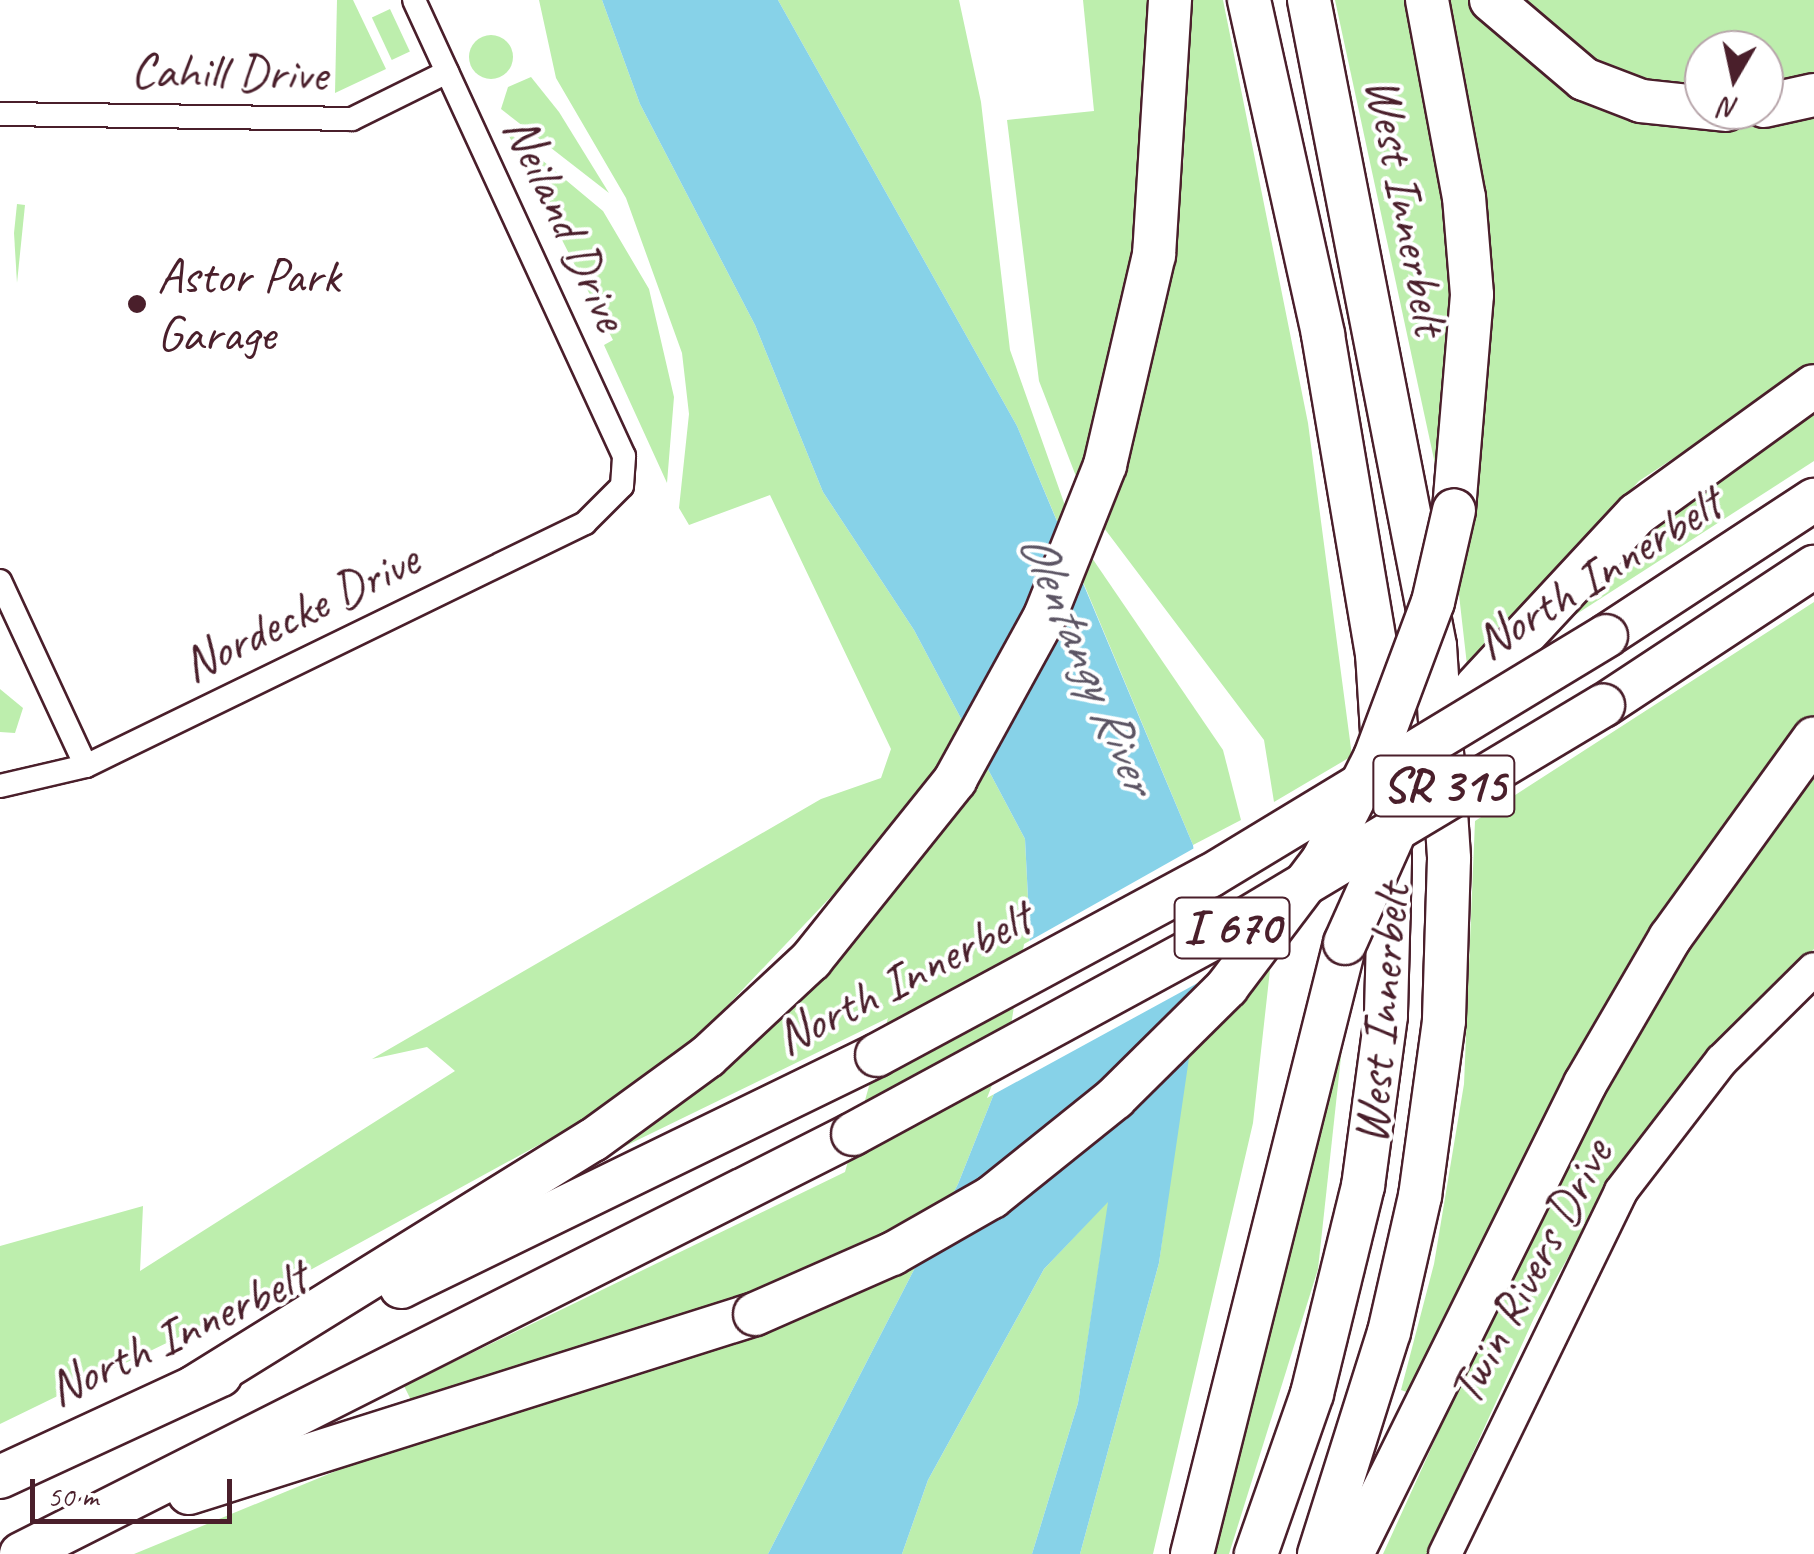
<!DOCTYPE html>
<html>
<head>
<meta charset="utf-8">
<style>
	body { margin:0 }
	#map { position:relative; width:1814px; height:1554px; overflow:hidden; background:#fff; font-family:Caveat,sans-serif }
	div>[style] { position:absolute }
	.green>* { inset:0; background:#bdeead; transform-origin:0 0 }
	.round { border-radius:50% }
	.water>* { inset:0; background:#87d2e8 }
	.pier>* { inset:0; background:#fff }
	.roads { filter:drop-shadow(2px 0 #4a1f2b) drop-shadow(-2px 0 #4a1f2b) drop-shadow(0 2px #4a1f2b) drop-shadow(0 -2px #4a1f2b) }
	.minor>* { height:22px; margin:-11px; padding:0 11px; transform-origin:11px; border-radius:11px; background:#fff }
	.secondary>* { height:32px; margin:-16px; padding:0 16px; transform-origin:16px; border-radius:16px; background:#fff }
	.motorway>* { height:42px; margin:-21px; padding:0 21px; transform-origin:21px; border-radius:21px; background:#fff }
	.bridges { filter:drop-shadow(2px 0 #4a1f2b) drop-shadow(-2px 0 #4a1f2b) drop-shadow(0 2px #4a1f2b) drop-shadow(0 -2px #4a1f2b) }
	.motorway-bridge>* { height:42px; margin:-21px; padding:0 21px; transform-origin:21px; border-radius:21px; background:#fff }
	.dots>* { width:28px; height:28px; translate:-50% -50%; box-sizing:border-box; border:5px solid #fff; border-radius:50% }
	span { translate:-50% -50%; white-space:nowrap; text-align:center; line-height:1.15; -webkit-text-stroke:8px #fff; paint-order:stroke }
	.shield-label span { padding:2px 8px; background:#fff; border:2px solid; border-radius:8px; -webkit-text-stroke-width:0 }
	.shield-label { font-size:48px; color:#4a1f2b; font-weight:700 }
	.street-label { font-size:50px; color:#4a1f2b }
	.poi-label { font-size:50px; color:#4a1f2b }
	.left { translate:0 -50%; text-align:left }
	.water-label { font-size:52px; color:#5c5564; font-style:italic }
	.north { position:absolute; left:1684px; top:30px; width:100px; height:100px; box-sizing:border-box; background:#fff; border:2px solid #b7a5aa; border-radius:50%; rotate:189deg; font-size:28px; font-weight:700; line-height:40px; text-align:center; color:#4a1f2b }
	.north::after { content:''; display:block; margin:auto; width:35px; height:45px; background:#4a1f2b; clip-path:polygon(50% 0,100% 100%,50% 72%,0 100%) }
	.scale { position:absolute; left:30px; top:1479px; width:202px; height:45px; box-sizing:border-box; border:5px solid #4a1f2b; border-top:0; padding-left:12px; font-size:30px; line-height:35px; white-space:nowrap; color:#4a1f2b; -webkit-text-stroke:8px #fff; paint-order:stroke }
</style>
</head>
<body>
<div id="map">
	<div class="green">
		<i style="clip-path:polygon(337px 0,353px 0,386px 69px,335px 93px)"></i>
		<i style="clip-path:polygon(539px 0,602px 0,640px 104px,755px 325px,823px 492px,914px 630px,1025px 839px,1030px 938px,1013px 1046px,958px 1184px,768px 1554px,134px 1554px,409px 1441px,787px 1323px,707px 1310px,412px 1402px,404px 1386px,845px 1172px,888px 1018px,615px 1151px,611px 1144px,898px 888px,879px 846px,689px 1046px,606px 1108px,261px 1297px,0 1424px,0 1246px,143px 1206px,140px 1271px,455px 1071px,427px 1047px,372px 1059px,821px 799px,881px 778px,891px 749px,770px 495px,689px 525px,679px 508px,689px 414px,682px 353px,626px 198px,556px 78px)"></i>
		<i style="clip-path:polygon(778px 0,959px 0,981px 102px,1010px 350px,1068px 514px,1060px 528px,1017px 426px)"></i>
		<i style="clip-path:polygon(1083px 0,1151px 0,1141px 256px,1079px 484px,1039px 381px,1007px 120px,1094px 111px)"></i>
		<i style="clip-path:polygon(1186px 0,1223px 0,1308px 423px,1352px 756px,1274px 802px,1264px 740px,1104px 528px,1168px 274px,1184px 156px)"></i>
		<i style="clip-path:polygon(1335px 0,1410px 0,1457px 271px,1438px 478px)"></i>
		<i style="clip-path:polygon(1444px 0,1473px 0,1714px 125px,1814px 111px,1814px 366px,1639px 481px,1467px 665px,1458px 586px,1480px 472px,1490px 298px,1483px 199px)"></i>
		<i style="clip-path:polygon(1517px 0,1814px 0,1814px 74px,1764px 86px,1764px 50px,1704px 50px,1704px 92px,1662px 85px,1576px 51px)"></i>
		<i style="left:390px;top:9px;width:47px;height:20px;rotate:65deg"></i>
		<i class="round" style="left:469px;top:35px;width:44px;height:44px"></i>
		<i style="clip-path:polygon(531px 77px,559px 112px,609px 193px,501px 109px,508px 87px)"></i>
		<i style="clip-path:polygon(506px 130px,603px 211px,649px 289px,674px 397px,667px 483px,604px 345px,613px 340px)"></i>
		<i style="clip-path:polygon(17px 204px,25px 205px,17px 283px,14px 233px)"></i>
		<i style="clip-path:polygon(1814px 405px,1814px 461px,1527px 646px,1616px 551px)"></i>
		<i style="clip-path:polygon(1092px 558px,1223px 750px,1241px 820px,1193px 845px,1083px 582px)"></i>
		<i style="clip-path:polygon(1814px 602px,1814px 719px,1639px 958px,1542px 1120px,1412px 1394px,1401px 1390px,1434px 1264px,1464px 1084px,1475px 821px)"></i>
		<i style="clip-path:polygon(0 689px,23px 708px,15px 733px,0 732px)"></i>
		<i style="clip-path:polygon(1814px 774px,1814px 949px,1708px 1050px,1623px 1159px,1534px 1318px,1427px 1554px,1383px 1554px,1557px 1172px,1651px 1006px)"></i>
		<i style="clip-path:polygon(1271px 961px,1253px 1123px,1153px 1554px,1080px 1554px,1159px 1263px,1186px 1062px)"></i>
		<i style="clip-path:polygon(1350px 974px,1318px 1269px,1229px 1554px,1208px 1554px)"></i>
		<i style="clip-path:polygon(1109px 1200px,1078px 1403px,1032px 1554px,902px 1554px,928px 1480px,1044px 1269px)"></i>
	</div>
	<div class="water">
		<i style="clip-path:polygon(602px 0,778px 0,1017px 426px,1193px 845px,1206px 942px,1159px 1263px,1080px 1554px,1032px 1554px,1078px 1403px,1108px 1202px,1044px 1269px,928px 1480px,902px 1554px,768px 1554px,958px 1184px,1013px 1046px,1030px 938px,1025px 839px,914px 630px,823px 492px,755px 325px,640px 104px)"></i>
	</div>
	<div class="pier">
		<i style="clip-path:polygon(1198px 846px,1211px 942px,1205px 979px,987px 1098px,1008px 1044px,1024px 944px)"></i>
	</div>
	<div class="roads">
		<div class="minor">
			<i style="left:0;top:114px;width:352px;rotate:0.8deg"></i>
			<i style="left:352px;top:119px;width:106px;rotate:-26.3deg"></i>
			<i style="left:0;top:581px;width:204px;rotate:65.1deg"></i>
			<i style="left:0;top:786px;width:88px;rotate:-13.1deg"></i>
			<i style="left:86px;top:766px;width:555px;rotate:-25.96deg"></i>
			<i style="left:585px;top:523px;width:52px;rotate:-45deg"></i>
			<i style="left:622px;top:486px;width:30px;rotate:-86deg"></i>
			<i style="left:624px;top:456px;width:502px;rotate:-114.73deg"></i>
		</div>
		<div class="secondary">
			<i style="left:1445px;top:1554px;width:403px;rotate:-64.1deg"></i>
			<i style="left:1621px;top:1191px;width:165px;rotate:-52.4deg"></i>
			<i style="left:1722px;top:1060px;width:129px;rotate:-44.7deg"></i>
		</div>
		<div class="motorway">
			<i style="left:1249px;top:0;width:343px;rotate:77.5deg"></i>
			<i style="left:1323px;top:335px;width:323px;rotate:80.4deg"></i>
			<i style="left:1377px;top:653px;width:207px;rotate:86.4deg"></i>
			<i style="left:1390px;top:860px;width:156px;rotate:91.5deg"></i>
			<i style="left:1386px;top:1016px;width:172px;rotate:97.7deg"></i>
			<i style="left:1363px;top:1186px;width:214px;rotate:103.8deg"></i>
			<i style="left:1312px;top:1394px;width:170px;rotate:109.3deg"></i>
			<i style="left:1309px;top:0;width:658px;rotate:78.96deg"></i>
			<i style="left:1435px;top:646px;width:213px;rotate:86.2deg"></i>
			<i style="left:1449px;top:859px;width:162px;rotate:91.8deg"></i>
			<i style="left:1444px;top:1021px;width:177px;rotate:97.8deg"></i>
			<i style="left:1420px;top:1196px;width:139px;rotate:102.8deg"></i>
			<i style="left:1389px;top:1332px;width:233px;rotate:107.5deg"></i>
			<i style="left:1427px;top:0;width:200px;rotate:79.4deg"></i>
			<i style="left:1464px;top:197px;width:98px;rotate:85.3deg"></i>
			<i style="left:1472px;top:295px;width:216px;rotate:94.8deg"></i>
			<i style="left:1491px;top:0;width:122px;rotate:40.3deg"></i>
			<i style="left:1584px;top:79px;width:61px;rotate:21.1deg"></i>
			<i style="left:1641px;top:101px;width:85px;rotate:6deg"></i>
			<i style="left:1764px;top:106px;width:51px;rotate:-12.4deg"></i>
			<i style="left:1606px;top:636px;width:249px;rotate:-33.2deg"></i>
			<i style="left:1476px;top:687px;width:236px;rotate:-47.1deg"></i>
			<i style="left:1637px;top:514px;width:218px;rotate:-35.9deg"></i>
			<i style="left:1603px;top:706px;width:253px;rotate:-33.4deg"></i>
			<i style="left:401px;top:1287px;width:530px;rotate:-25.98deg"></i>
			<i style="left:194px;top:1387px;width:469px;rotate:-31.8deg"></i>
			<i style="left:593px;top:1140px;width:142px;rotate:-36.1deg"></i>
			<i style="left:708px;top:1056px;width:141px;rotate:-43deg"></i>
			<i style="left:811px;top:960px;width:231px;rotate:-51.3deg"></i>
			<i style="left:955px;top:780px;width:187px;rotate:-61.2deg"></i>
			<i style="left:1045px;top:616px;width:162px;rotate:-68.3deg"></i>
			<i style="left:1105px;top:465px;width:216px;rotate:-76.9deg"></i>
			<i style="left:1154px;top:255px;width:256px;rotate:-86.4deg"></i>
			<i style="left:0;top:1477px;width:243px;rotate:-24.8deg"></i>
			<i style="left:189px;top:1493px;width:594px;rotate:-17.55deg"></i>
			<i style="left:21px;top:1554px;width:932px;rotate:-26.78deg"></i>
			<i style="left:1192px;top:1554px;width:630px;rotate:-75.94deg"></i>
			<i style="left:1352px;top:1554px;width:525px;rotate:-63.63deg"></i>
			<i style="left:1585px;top:1084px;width:169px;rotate:-59.8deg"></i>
			<i style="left:1670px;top:938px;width:246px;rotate:-54.2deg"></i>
		</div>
	</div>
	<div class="bridges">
		<div class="motorway-bridge">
			<i style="left:1345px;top:943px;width:123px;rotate:-65.9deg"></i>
			<i style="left:877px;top:1055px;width:378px;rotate:-28.3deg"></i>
			<i style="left:1210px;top:876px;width:463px;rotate:-31.2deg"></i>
			<i style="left:853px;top:1134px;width:421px;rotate:-28.5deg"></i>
			<i style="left:1223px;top:933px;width:443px;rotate:-30.9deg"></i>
			<i style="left:755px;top:1314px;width:150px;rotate:-23.7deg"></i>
			<i style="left:892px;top:1254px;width:115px;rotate:-29.7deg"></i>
			<i style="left:992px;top:1197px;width:158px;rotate:-38.8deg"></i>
			<i style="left:1115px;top:1098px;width:158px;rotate:-44.7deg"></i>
			<i style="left:1227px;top:987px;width:159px;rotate:-52.9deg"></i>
			<i style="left:1323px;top:860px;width:115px;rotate:-63.2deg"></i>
			<i style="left:1375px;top:757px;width:165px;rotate:-69.5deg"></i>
			<i style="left:1433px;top:602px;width:94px;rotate:-77.1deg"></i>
		</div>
	</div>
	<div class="dots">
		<i style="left:137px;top:304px;background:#4a1f2b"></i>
	</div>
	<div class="shield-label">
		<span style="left:1444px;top:786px">SR 315</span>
		<span style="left:1232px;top:928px">I 670</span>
	</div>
	<div class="street-label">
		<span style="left:229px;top:72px;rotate:1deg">Cahill Drive</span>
		<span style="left:1407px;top:206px;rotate:79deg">West Innerbelt</span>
		<span style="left:566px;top:223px;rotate:65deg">Neiland Drive</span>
		<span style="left:1598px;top:573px;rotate:-32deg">North Innerbelt</span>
		<span style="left:300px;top:612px;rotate:-26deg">Nordecke Drive</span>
		<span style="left:903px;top:978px;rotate:-27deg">North Innerbelt</span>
		<span style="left:1381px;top:1014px;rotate:-85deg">West Innerbelt</span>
		<span style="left:1530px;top:1272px;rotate:-62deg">Twin Rivers Drive</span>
		<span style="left:177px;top:1333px;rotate:-25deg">North Innerbelt</span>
	</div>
	<div class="poi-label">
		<span class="left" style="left:157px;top:304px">Astor Park<br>Garage</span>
	</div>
	<div class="water-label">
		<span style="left:1087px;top:662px;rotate:67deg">Olentangy River</span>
	</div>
	<div class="north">N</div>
	<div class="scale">50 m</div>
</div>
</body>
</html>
